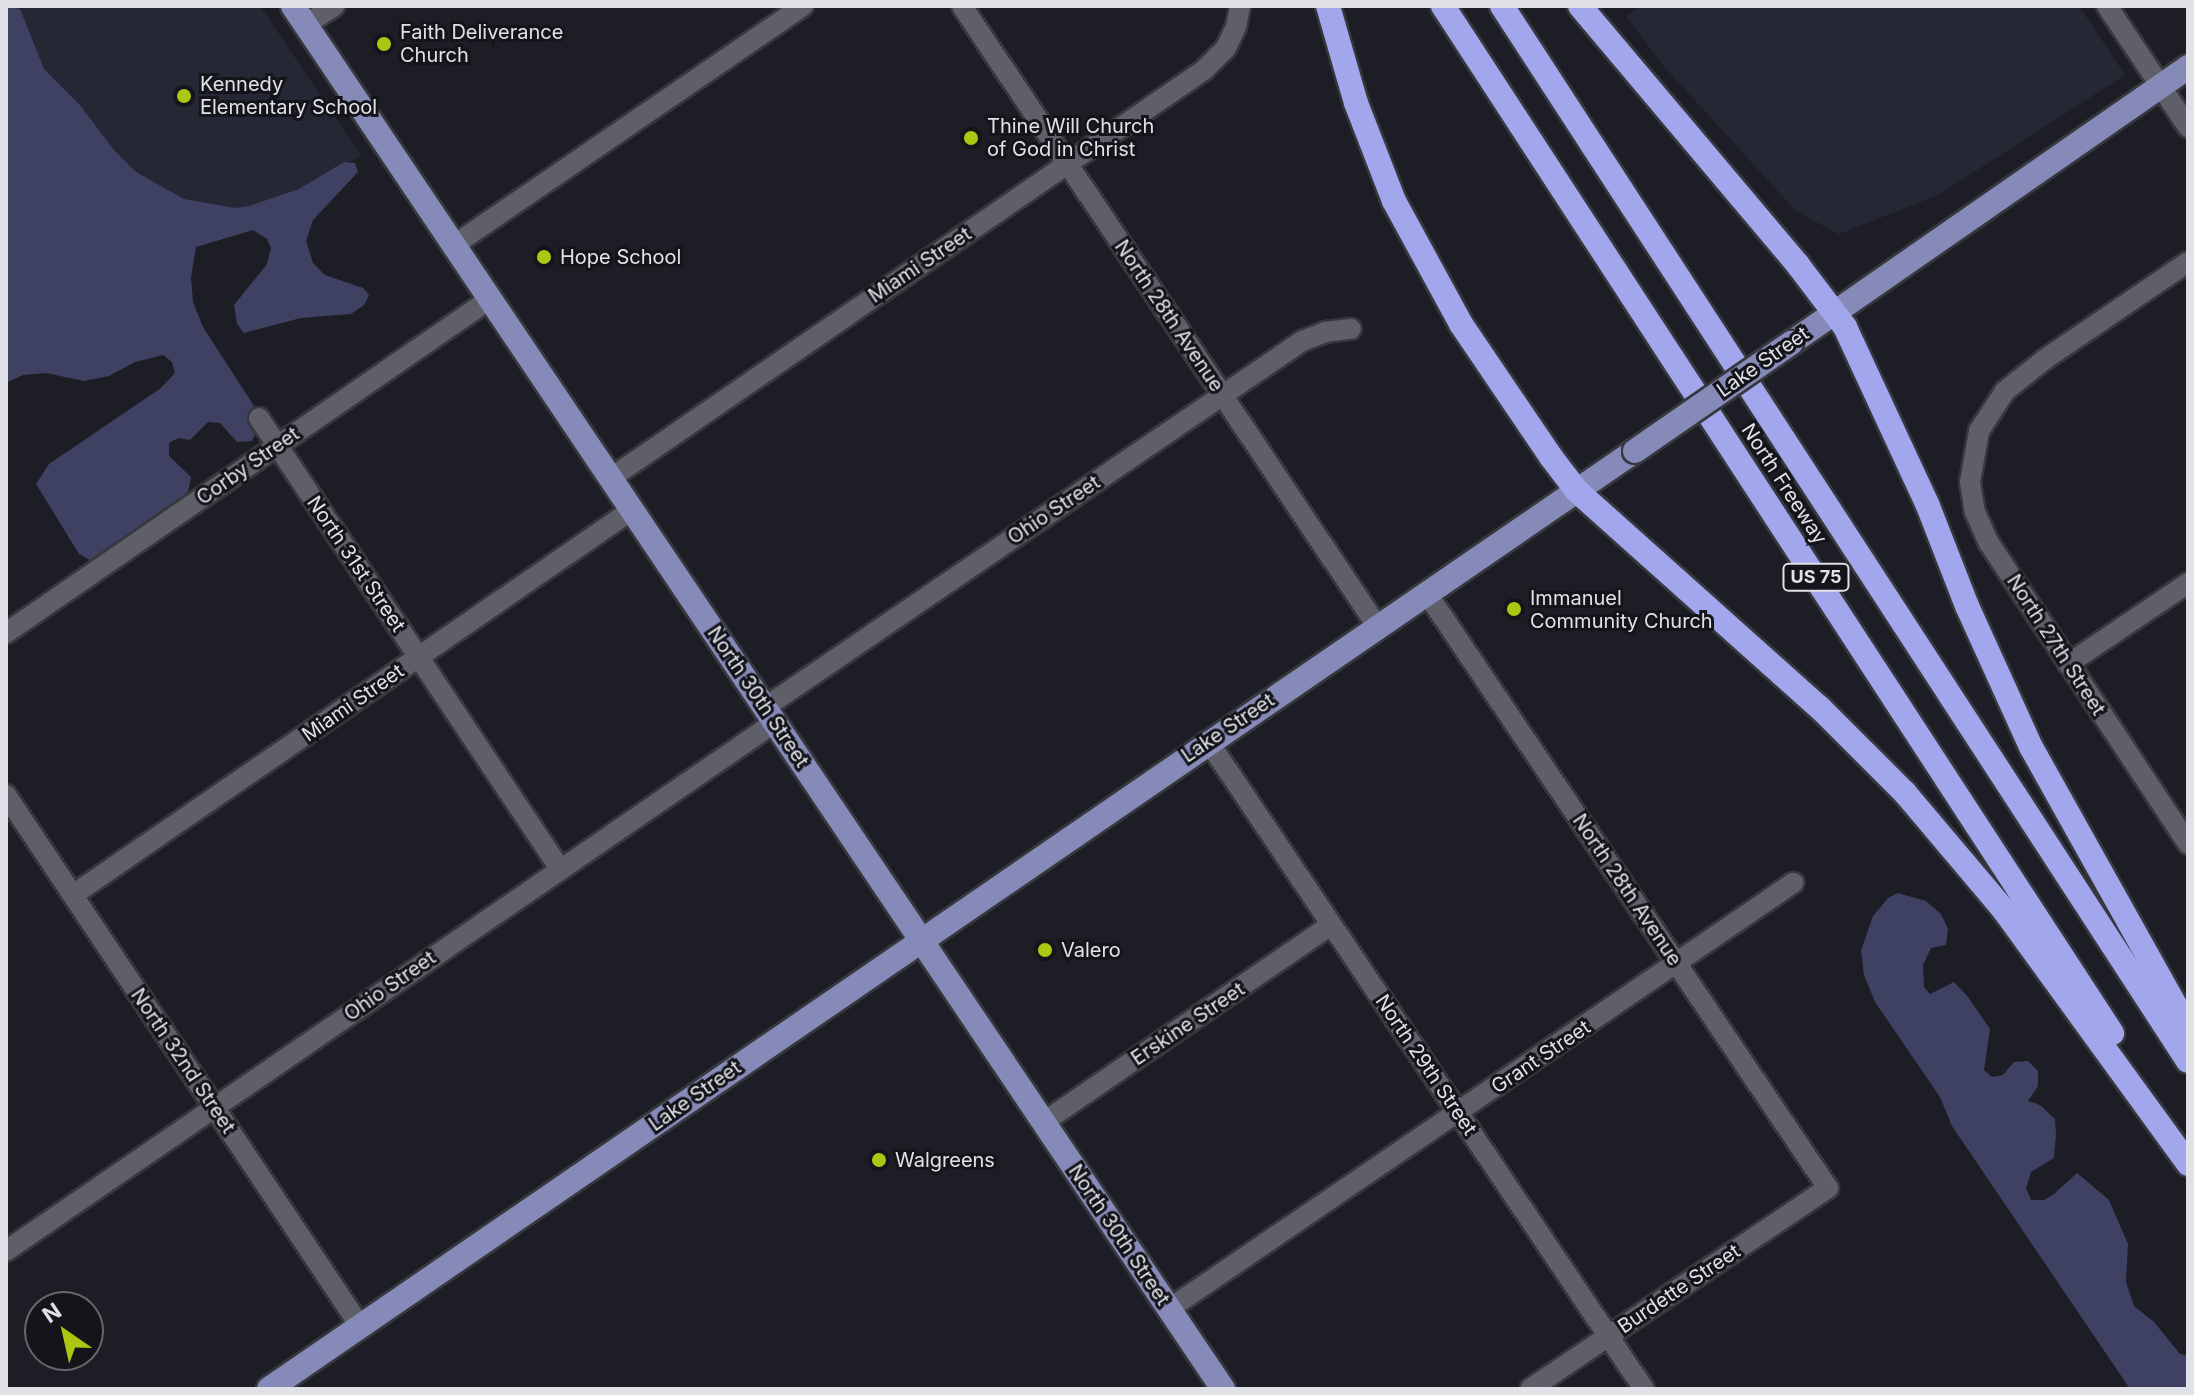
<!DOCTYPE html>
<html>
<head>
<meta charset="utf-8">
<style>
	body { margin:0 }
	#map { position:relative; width:2194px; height:1395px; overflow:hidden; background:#1d1e25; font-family:Inter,sans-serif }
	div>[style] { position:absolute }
	.built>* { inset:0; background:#262734 }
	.forest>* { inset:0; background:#3f4163 }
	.roads { filter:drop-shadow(2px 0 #37383e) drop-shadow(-2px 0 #37383e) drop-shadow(0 2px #37383e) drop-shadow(0 -2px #37383e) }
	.minor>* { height:20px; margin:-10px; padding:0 10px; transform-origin:10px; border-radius:10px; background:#5e5f68 }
	.major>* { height:24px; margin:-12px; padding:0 12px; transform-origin:12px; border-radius:12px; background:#868ab8 }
	.highway>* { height:24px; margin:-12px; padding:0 12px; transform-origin:12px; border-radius:12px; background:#a1a6ed }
	.bridges { filter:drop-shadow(2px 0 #37383e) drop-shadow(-2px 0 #37383e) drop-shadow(0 2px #37383e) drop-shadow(0 -2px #37383e) }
	.major-bridge>* { height:24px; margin:-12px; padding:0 12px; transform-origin:12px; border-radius:12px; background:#868ab8 }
	.dots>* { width:22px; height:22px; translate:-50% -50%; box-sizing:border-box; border:4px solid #14141b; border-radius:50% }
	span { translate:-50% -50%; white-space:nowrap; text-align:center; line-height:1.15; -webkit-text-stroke:6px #14141b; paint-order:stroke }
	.shield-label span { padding:2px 6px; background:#14141b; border:2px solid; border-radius:6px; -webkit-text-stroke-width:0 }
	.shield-label { font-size:18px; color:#e1e2e7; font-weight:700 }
	.poi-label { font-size:20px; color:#e1e2e7 }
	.left { translate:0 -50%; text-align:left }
	.street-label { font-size:20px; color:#e1e2e7 }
	.frame { position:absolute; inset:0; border:8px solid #e1e2e7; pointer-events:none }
	.north { position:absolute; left:24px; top:1291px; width:80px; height:80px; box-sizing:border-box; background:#14141b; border:2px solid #66666d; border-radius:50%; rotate:326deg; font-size:22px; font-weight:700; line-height:32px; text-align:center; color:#e1e2e7 }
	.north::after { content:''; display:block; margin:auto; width:28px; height:36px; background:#acc613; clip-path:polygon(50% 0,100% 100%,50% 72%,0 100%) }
</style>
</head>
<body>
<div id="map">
	<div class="built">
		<i style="clip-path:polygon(6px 6px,260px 6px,361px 155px,270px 216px,137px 224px)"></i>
		<i style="clip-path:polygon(1640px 6px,2079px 6px,2125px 75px,1938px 195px,1839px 234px,1797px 212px,1661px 63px,1626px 16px)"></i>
	</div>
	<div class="forest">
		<i style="clip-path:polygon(6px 6px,20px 9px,44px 69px,79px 104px,114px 150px,136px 172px,184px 199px,235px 208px,249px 206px,299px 189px,344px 162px,355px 163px,358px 172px,313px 220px,306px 241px,313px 263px,325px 275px,363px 288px,369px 295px,364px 305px,351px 314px,301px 318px,244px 333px,237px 324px,234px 305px,267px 264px,271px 248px,267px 239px,253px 230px,196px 247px,191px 278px,193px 302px,203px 327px,254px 406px,259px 426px,252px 441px,237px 442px,220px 423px,208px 422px,190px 440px,178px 438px,169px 443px,169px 456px,191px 477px,187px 497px,97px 564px,79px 554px,36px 484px,49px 464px,161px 388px,175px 373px,172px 362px,163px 355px,135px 362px,109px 376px,84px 381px,46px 373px,23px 375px,6px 383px)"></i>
		<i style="clip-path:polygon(1898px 893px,1926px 901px,1941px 914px,1948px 929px,1946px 945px,1931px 948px,1923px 965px,1924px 987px,1930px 994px,1954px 982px,1968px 997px,1990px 1029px,1984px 1070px,1992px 1077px,2003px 1075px,2014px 1062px,2028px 1061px,2038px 1071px,2038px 1086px,2028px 1101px,2040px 1105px,2055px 1119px,2056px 1134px,2054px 1158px,2031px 1172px,2026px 1188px,2031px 1200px,2044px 1200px,2054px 1194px,2077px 1173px,2109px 1200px,2128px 1244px,2126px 1282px,2134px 1306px,2154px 1322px,2180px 1354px,2188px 1356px,2188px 1389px,2130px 1389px,1952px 1126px,1940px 1097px,1875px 1002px,1864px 975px,1861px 951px,1873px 916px,1888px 898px)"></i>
	</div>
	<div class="roads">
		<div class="minor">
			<i style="left:962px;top:6px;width:746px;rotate:56.2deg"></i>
			<i style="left:2107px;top:6px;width:146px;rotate:56.2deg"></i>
			<i style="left:305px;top:25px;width:35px;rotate:-33deg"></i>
			<i style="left:454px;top:245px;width:423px;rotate:-34.4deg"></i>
			<i style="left:2188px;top:262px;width:174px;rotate:145.8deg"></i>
			<i style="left:2044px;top:360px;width:50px;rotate:141.5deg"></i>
			<i style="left:2005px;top:391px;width:48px;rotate:123deg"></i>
			<i style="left:1979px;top:431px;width:52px;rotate:100deg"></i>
			<i style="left:1970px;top:482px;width:30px;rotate:81deg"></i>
			<i style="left:1975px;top:512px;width:34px;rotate:66deg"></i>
			<i style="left:1989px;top:543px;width:361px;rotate:56.5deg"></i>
			<i style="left:259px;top:418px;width:542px;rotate:56.28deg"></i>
			<i style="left:611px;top:478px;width:720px;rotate:-34.53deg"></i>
			<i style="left:1204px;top:70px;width:31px;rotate:-45deg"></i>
			<i style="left:1226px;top:48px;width:23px;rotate:-65deg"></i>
			<i style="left:1236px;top:27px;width:21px;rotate:-79deg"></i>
			<i style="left:1426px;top:592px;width:719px;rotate:56deg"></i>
			<i style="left:1828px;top:1188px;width:359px;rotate:146deg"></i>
			<i style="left:6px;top:633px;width:588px;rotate:-34.61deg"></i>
			<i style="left:2068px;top:664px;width:145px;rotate:-34deg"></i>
			<i style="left:764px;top:708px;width:651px;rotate:-34.3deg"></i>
			<i style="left:1302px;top:341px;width:25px;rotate:-21deg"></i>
			<i style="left:1325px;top:332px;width:26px;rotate:-7deg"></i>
			<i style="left:1208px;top:741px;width:781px;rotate:56.07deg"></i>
			<i style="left:6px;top:795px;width:638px;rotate:56.31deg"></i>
			<i style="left:73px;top:895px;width:679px;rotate:-34.56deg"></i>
			<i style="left:1044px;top:1122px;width:348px;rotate:-34.5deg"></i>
			<i style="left:6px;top:1251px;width:932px;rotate:-34.51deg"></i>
			<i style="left:1169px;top:1309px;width:756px;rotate:-34.32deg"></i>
		</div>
		<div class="major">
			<i style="left:293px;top:6px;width:1667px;rotate:56.08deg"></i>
			<i style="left:1791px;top:343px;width:484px;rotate:-34.8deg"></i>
			<i style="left:269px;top:1389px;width:1657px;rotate:-34.48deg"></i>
		</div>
		<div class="highway">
			<i style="left:1328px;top:6px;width:101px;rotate:73.9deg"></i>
			<i style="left:1356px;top:103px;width:105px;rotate:68.8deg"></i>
			<i style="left:1394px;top:201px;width:140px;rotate:61.4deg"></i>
			<i style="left:1461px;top:324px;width:161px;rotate:55.9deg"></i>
			<i style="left:1551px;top:457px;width:43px;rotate:52.6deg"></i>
			<i style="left:1577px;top:491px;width:326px;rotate:41.8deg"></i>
			<i style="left:1820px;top:708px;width:120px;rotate:45deg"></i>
			<i style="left:1905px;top:793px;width:152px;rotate:49.8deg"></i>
			<i style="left:2003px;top:909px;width:315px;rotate:54deg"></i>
			<i style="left:1443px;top:6px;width:1226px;rotate:56.92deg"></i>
			<i style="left:1502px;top:6px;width:1258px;rotate:56.97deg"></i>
			<i style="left:1580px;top:6px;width:339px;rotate:49.9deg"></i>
			<i style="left:1798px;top:265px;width:78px;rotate:52.8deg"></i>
			<i style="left:1845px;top:327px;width:197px;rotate:65.1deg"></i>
			<i style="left:1928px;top:506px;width:107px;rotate:68.7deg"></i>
			<i style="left:1967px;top:606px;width:155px;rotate:65.6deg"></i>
			<i style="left:2031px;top:747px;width:322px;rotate:60.8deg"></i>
		</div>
	</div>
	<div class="bridges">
		<div class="major-bridge">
			<i style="left:1635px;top:451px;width:190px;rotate:-34.7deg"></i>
		</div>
	</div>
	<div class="dots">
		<i style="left:384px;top:44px;background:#acc613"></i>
		<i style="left:184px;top:96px;background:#acc613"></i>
		<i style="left:971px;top:138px;background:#acc613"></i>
		<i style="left:544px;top:257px;background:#acc613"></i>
		<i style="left:1514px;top:609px;background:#acc613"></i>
		<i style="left:1045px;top:950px;background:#acc613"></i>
		<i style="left:879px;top:1160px;background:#acc613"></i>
	</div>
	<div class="shield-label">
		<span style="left:1816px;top:577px">US 75</span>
	</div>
	<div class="poi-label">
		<span class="left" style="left:400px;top:44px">Faith Deliverance<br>Church</span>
		<span class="left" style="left:200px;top:96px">Kennedy<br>Elementary School</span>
		<span class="left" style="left:987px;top:138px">Thine Will Church<br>of God in Christ</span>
		<span class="left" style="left:560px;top:257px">Hope School</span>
		<span class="left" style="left:1530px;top:610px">Immanuel<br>Community Church</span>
		<span class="left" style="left:1061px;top:950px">Valero</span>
		<span class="left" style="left:895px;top:1160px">Walgreens</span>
	</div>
	<div class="street-label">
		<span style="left:920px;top:265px;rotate:-34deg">Miami Street</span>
		<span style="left:1169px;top:316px;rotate:56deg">North 28th Avenue</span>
		<span style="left:1763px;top:362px;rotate:-35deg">Lake Street</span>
		<span style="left:248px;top:466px;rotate:-35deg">Corby Street</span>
		<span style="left:1784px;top:484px;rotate:57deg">North Freeway</span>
		<span style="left:1054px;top:510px;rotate:-34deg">Ohio Street</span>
		<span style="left:356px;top:564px;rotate:56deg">North 31st Street</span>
		<span style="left:2056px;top:645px;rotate:57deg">North 27th Street</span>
		<span style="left:758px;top:697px;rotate:56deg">North 30th Street</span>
		<span style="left:353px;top:703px;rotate:-35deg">Miami Street</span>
		<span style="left:1228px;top:728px;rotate:-34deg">Lake Street</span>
		<span style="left:1627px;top:890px;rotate:56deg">North 28th Avenue</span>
		<span style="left:390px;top:986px;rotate:-35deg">Ohio Street</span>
		<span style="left:1188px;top:1024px;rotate:-34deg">Erskine Street</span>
		<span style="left:1541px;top:1057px;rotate:-34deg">Grant Street</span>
		<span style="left:183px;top:1061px;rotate:56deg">North 32nd Street</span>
		<span style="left:1426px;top:1065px;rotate:56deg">North 29th Street</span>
		<span style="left:695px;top:1096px;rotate:-35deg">Lake Street</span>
		<span style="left:1119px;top:1235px;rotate:56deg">North 30th Street</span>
		<span style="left:1679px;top:1289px;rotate:-34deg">Burdette Street</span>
	</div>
	<div class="frame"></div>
	<div class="north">N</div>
</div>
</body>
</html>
